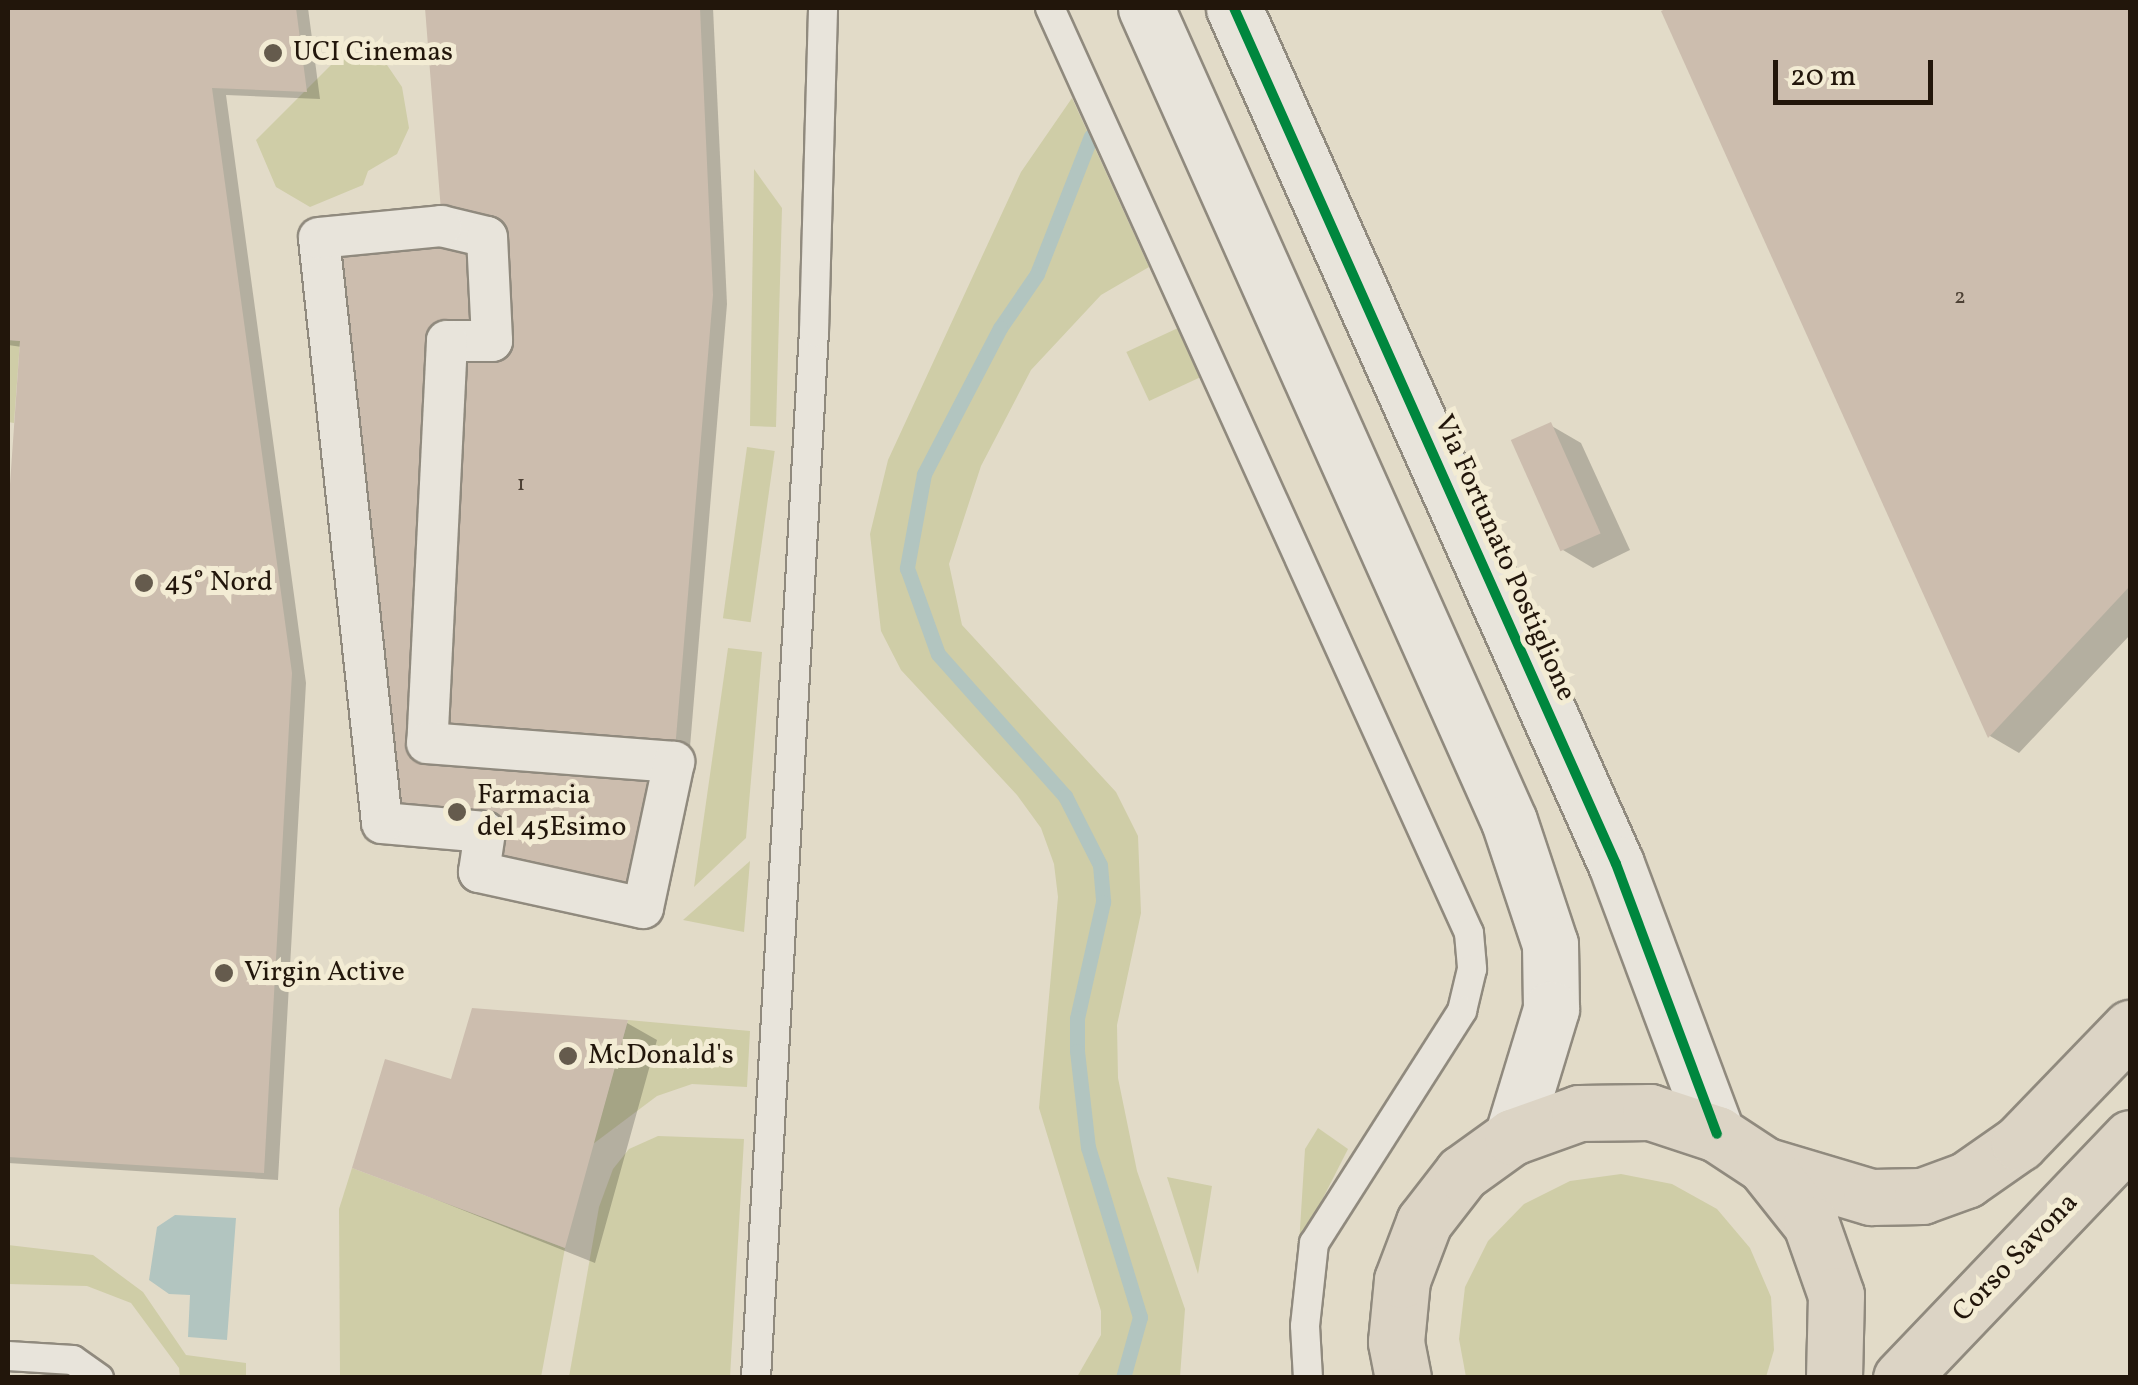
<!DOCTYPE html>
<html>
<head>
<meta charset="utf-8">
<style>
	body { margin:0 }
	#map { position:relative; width:2138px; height:1385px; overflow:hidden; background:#e2dbc8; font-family:Vollkorn,serif }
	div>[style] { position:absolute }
	.green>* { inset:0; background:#cfcda7; transform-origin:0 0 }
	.water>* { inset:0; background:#b2c5c0 }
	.shadow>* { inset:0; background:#0003 }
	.stream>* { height:15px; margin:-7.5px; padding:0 7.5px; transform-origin:7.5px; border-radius:7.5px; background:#b2c5c0 }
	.building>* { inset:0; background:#ccbdae; transform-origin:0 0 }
	.roads { filter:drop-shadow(2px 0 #908a7e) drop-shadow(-2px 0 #908a7e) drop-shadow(0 2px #908a7e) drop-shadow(0 -2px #908a7e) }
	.service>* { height:28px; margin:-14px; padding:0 14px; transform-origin:14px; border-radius:14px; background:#e8e4db }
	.pedestrian>* { height:40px; margin:-20px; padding:0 20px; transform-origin:20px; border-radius:20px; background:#e8e4db }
	.tertiary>* { height:55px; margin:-27.5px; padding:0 27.5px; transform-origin:27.5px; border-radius:27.5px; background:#e8e4db }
	.primary>* { height:55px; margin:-27.5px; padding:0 27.5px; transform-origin:27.5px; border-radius:27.5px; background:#dcd4c5 }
	.cycleway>* { height:10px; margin:-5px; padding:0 5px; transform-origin:5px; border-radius:5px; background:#00873e }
	.dots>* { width:28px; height:28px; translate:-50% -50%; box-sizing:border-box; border:5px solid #f3ecd4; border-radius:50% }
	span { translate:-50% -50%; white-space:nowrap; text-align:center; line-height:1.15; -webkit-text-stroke:10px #f3ecd4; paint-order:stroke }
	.number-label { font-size:22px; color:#4c4034 }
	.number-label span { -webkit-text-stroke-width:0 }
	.poi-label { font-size:28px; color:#22160b }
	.left { translate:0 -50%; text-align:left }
	.street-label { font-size:28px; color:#22160b }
	.frame { position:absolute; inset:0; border:10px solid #22160b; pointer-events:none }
	.scale { position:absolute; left:1773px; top:60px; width:160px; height:45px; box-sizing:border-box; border:5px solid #22160b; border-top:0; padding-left:12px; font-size:30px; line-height:35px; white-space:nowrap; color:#22160b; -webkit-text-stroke:8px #f3ecd4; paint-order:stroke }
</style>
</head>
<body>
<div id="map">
	<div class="green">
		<i style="clip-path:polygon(359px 56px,385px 62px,402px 87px,409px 128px,397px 154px,368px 171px,363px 185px,310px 207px,276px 187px,256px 140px,333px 63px)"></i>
		<i style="clip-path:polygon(1072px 98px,1149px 267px,1101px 295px,1031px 370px,981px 466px,949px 564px,962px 625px,1116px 792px,1138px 836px,1141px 913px,1117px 1025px,1118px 1078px,1137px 1171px,1185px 1309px,1180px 1377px,1077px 1377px,1101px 1335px,1101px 1311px,1039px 1108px,1058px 897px,1054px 864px,1041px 828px,1017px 795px,901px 670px,881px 631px,870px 534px,888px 460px,1021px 172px)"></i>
		<i style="clip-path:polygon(754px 169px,782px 208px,776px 427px,750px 426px)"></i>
		<i style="left:1178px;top:328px;width:54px;height:57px;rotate:65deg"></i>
		<i style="clip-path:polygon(8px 340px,20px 341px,14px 423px,8px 422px)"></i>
		<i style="left:747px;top:447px;width:28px;height:173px;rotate:8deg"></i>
		<i style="clip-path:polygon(728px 648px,762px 652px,746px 838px,694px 887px)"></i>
		<i style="clip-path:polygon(750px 861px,744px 932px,683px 920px)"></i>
		<i style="clip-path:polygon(628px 1020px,750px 1031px,747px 1087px,692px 1084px,657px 1096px,593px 1144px)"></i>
		<i style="clip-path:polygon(1318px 1128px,1348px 1149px,1299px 1245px,1305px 1149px)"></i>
		<i style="clip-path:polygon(658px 1136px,744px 1139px,730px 1377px,569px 1377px,599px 1207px,613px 1169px,629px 1149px)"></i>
		<i style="clip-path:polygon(352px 1168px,565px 1248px,541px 1377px,340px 1377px,339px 1209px)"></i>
		<i style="clip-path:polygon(1621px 1174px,1672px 1184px,1717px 1209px,1750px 1248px,1771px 1297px,1774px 1350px,1766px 1377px,1466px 1377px,1459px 1339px,1465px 1287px,1488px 1241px,1524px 1204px,1570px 1181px)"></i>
		<i style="clip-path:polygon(1167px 1177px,1212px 1186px,1198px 1274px)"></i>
		<i style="clip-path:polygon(8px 1245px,93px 1255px,143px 1292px,186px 1355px,246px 1363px,246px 1377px,180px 1377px,179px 1368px,131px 1303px,87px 1286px,8px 1284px)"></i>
	</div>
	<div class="water">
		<i style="clip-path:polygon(175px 1215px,236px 1218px,227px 1340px,188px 1337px,190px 1295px,169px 1294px,149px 1280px,157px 1227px)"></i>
	</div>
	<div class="shadow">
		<i style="clip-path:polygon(8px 8px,308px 8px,320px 99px,226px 95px,306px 683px,278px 1180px,8px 1163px,8px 548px,22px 347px,8px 345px)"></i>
		<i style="clip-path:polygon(427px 8px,713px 8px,727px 304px,688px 771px,444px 211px)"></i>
		<i style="clip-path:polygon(1674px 8px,2130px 8px,2130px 635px,2019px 753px,1990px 736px,1664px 12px)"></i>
		<i style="clip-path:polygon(1550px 425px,1581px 443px,1630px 550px,1593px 568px,1563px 550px)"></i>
		<i style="clip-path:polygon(474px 1010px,627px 1023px,657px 1040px,595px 1263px,355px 1167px,452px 1082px)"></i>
	</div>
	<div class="stream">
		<i style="left:1091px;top:136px;width:148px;rotate:111.4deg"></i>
		<i style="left:1037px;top:274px;width:65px;rotate:124.4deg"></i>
		<i style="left:1000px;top:328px;width:165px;rotate:117.5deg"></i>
		<i style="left:924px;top:474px;width:96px;rotate:100.3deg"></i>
		<i style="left:907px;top:568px;width:91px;rotate:70.2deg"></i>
		<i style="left:938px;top:654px;width:191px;rotate:48.2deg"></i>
		<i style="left:1065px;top:796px;width:77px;rotate:63.1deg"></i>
		<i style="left:1100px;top:865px;width:37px;rotate:85deg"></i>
		<i style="left:1103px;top:902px;width:119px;rotate:102.6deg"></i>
		<i style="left:1077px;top:1018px;width:33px;rotate:90deg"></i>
		<i style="left:1077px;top:1051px;width:97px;rotate:83.5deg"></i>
		<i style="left:1088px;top:1147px;width:178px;rotate:73deg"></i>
		<i style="left:1140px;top:1317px;width:63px;rotate:105.6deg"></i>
	</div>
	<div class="building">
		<i style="clip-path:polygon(8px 8px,296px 8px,307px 92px,212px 88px,292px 673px,264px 1173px,8px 1157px,8px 513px,20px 341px,8px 340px)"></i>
		<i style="clip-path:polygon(425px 8px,700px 8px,713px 295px,674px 762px,643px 908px,512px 882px,485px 832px,382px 823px,319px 238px,441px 211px)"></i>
		<i style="clip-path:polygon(1668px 8px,2130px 8px,2130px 586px,1988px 738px,1661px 11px)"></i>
		<i style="left:1551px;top:422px;width:122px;height:44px;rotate:66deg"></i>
		<i style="clip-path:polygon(472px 1008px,628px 1020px,565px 1248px,352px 1168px,385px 1059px,451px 1079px)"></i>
	</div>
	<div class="roads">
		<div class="service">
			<i style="left:1050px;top:8px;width:1015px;rotate:65.63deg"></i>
			<i style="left:1469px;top:933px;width:36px;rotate:85deg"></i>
			<i style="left:1472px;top:969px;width:43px;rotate:103.4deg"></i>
			<i style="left:1462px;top:1011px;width:275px;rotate:122.5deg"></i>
			<i style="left:1314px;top:1243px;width:83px;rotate:96.2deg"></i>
			<i style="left:1305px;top:1326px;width:52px;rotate:86.7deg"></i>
			<i style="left:8px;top:1356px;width:65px;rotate:3.5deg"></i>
			<i style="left:73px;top:1360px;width:32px;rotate:35deg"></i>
			<i style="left:756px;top:1378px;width:1048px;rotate:-86.83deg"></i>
			<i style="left:814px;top:332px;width:324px;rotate:-88.4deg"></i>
		</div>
		<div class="pedestrian">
			<i style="left:441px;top:226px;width:47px;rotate:13.4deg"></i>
			<i style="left:487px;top:237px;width:104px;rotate:87.2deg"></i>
			<i style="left:492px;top:341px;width:45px;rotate:180deg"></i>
			<i style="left:447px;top:341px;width:402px;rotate:92.8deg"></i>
			<i style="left:427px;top:743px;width:248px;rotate:4.4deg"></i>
			<i style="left:674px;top:762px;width:149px;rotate:102deg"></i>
			<i style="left:643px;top:908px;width:168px;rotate:-167.6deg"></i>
			<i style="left:479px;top:872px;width:40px;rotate:-81.5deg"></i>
			<i style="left:485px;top:832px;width:103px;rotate:-175deg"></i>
			<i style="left:382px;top:823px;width:588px;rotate:-96.15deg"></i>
			<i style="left:319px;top:238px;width:123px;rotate:-5.6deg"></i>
		</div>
		<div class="tertiary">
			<i style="left:1146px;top:8px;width:890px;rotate:65.94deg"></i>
			<i style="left:1509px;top:821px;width:130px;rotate:71.6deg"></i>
			<i style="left:1550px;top:944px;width:65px;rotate:89.1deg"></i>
			<i style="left:1551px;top:1009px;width:134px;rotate:106.9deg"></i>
			<i style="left:1234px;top:8px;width:937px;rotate:65.95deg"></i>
			<i style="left:1616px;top:864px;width:288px;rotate:69.5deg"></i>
		</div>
		<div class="primary">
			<i style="left:1764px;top:1165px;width:112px;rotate:16.7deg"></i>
			<i style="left:1871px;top:1197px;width:51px;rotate:-1.1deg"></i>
			<i style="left:1922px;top:1196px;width:47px;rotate:-20deg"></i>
			<i style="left:1966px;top:1180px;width:65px;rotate:-34.9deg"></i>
			<i style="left:2019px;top:1143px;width:160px;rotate:-46deg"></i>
			<i style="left:1403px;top:1378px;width:37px;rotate:-101deg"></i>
			<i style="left:1396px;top:1342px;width:62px;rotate:-84.5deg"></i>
			<i style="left:1402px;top:1280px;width:62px;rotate:-69.2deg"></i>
			<i style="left:1424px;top:1222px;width:62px;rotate:-52.2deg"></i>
			<i style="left:1462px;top:1173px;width:62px;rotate:-35.8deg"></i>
			<i style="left:1512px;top:1137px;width:71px;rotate:-19.7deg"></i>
			<i style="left:1579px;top:1113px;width:71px;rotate:-0.8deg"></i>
			<i style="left:1650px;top:1112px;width:71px;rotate:18.2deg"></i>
			<i style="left:1717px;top:1134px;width:56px;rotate:33.4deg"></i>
			<i style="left:1764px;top:1165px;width:75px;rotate:51.5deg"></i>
			<i style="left:1811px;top:1224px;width:75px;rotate:70.6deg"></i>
			<i style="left:1836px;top:1295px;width:83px;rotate:91.4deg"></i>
			<i style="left:1901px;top:1378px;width:332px;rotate:-46.3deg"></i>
		</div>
	</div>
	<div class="cycleway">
		<i style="left:1234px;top:8px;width:937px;rotate:65.95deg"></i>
		<i style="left:1616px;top:864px;width:288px;rotate:69.5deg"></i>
	</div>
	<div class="dots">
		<i style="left:273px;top:53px;background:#655b4d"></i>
		<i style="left:144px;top:583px;background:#655b4d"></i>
		<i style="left:457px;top:812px;background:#655b4d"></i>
		<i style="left:224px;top:973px;background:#655b4d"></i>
		<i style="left:568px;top:1056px;background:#655b4d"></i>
	</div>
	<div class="number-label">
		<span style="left:1960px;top:298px">2</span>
		<span style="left:521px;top:485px">1</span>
	</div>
	<div class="poi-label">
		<span class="left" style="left:293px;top:53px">UCI Cinemas</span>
		<span class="left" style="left:164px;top:583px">45° Nord</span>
		<span class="left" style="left:477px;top:812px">Farmacia<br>del 45Esimo</span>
		<span class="left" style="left:244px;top:973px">Virgin Active</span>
		<span class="left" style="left:588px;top:1056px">McDonald's</span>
	</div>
	<div class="street-label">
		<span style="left:1504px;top:558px;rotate:66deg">Via Fortunato Postiglione</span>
		<span style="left:2016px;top:1258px;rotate:-46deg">Corso Savona</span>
	</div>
	<div class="frame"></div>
	<div class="scale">20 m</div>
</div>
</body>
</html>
